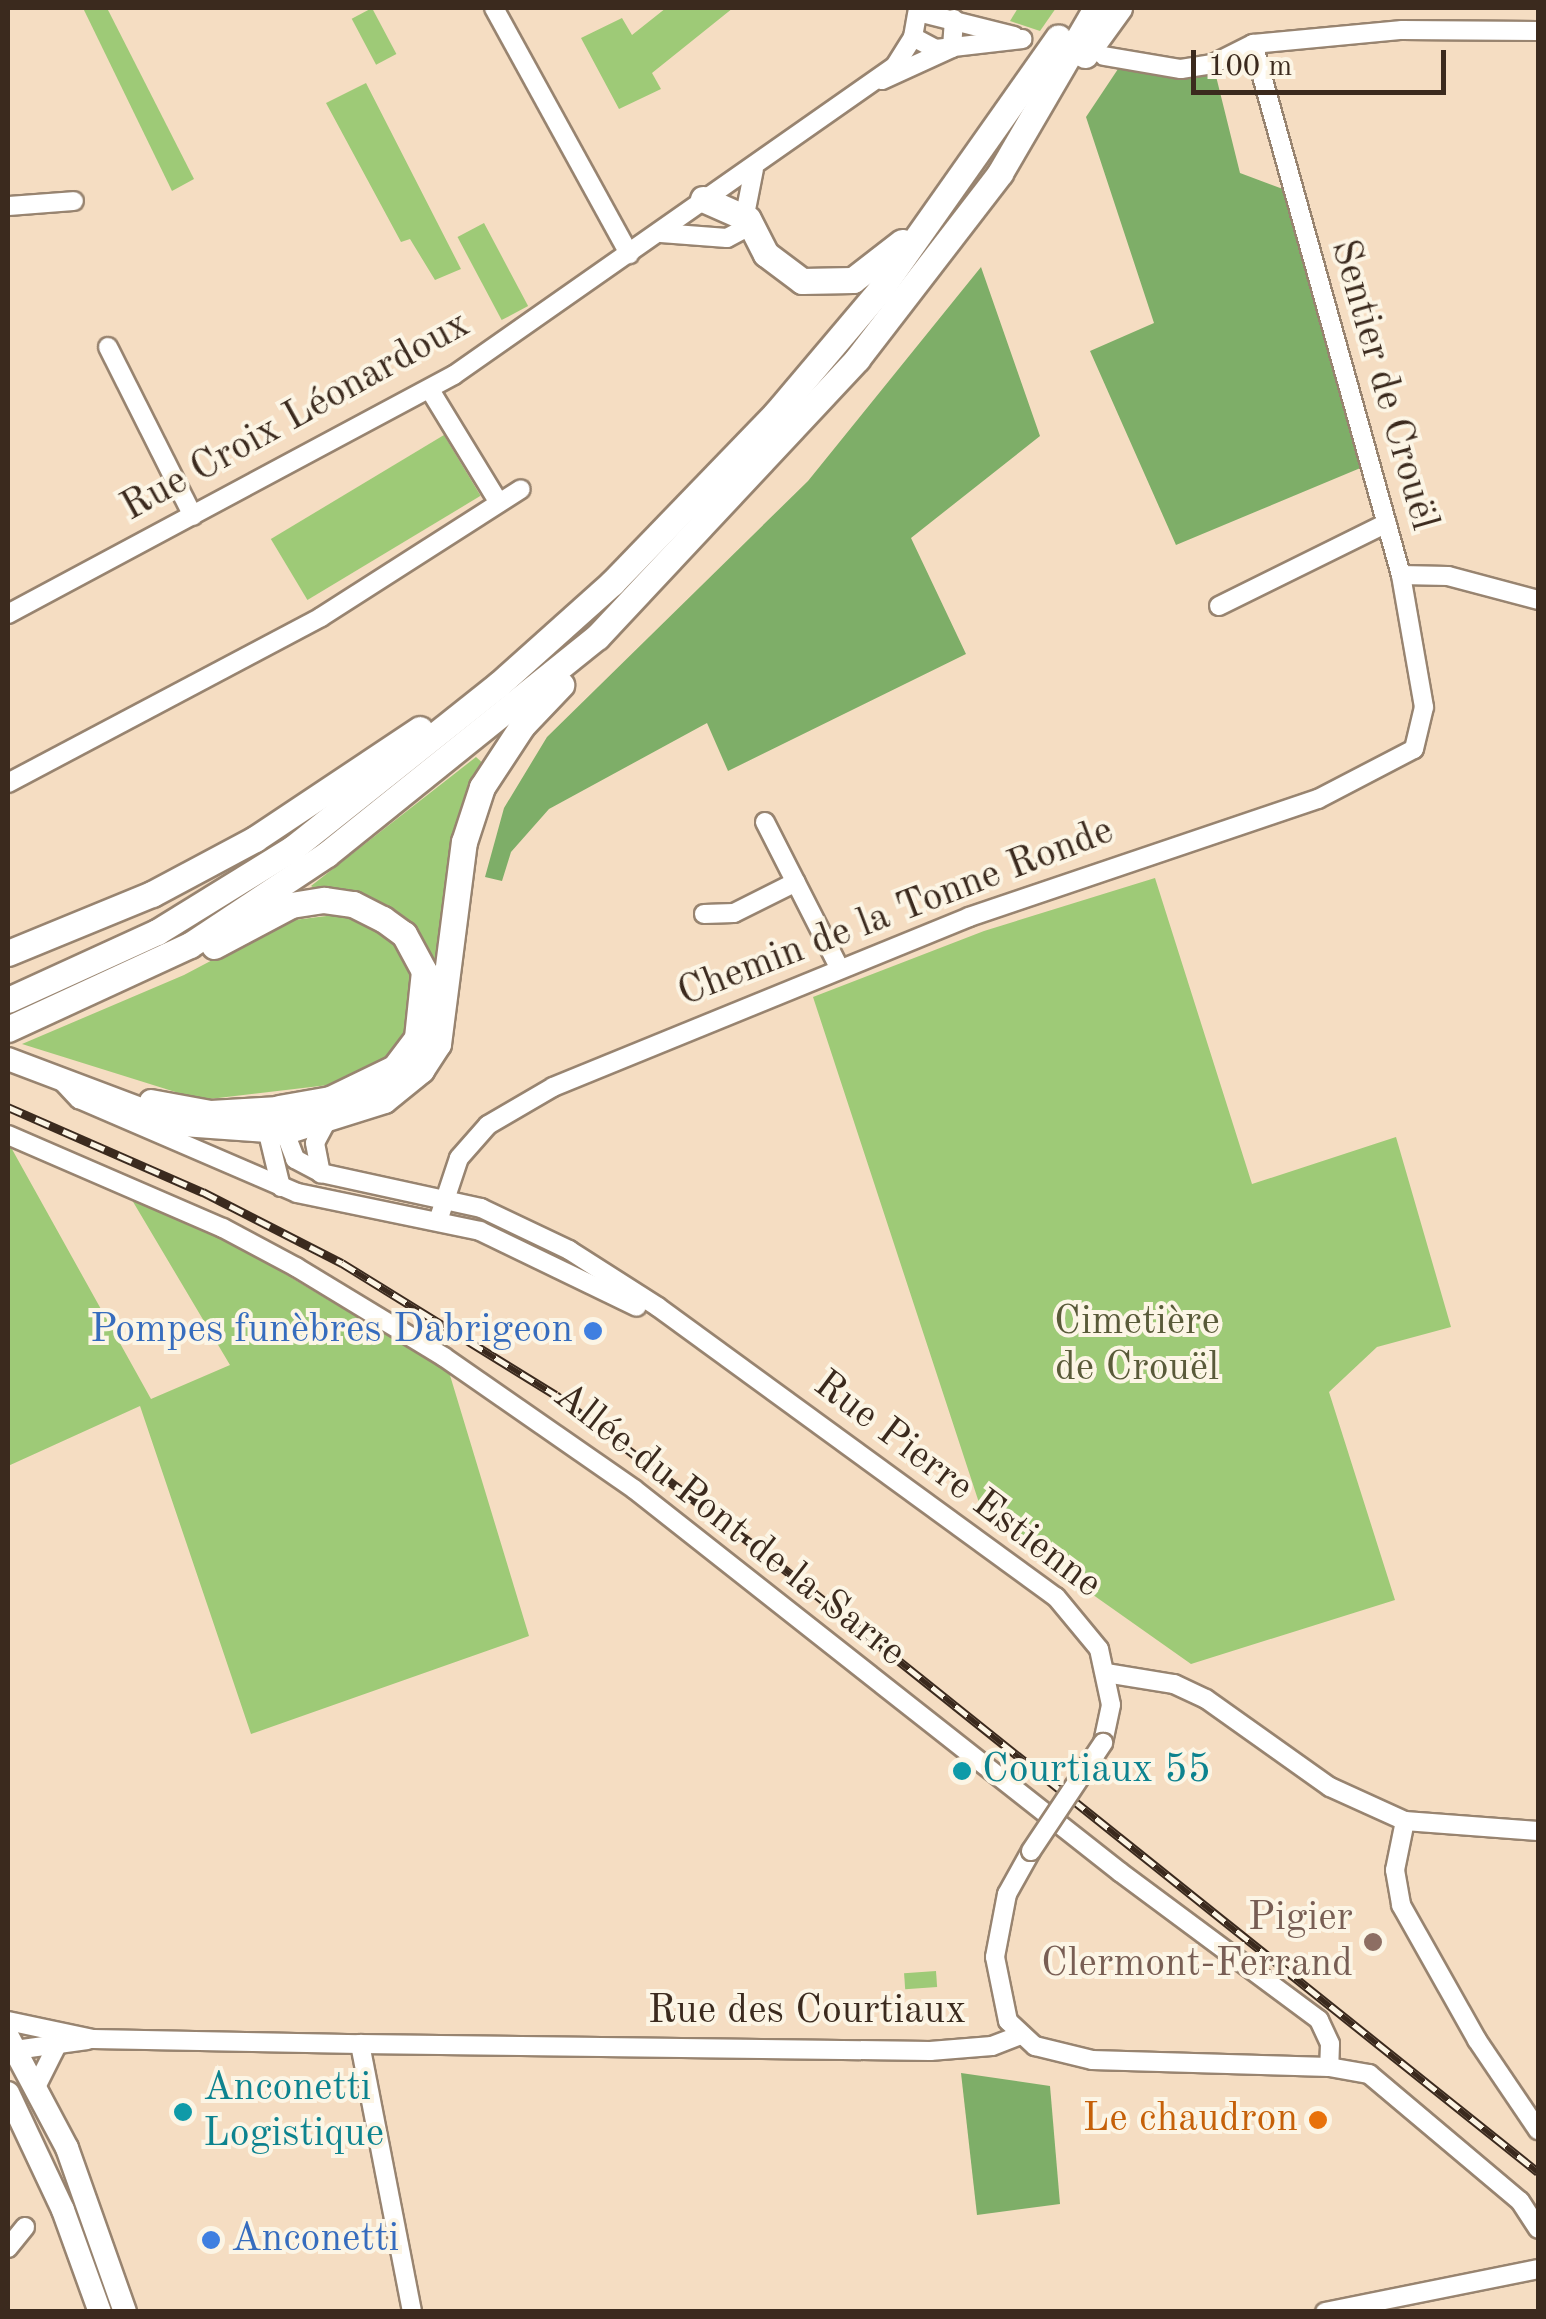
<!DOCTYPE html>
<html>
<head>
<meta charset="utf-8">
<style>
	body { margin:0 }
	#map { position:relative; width:1546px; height:2319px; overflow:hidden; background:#f5ddc2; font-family:"Old Standard TT",serif }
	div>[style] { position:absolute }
	.green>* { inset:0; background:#9eca77; transform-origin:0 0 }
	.forest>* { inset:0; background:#7eae68 }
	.roads { filter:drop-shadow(2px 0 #988470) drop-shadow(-2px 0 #988470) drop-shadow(0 2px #988470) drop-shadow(0 -2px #988470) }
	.minor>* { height:18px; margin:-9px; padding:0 9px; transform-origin:9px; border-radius:9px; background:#fff }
	.major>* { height:22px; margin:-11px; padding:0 11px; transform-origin:11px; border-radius:11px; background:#fff }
	.highway>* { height:25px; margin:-12.5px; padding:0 12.5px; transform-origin:12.5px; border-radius:12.5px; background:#fff }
	.rail>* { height:9px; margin-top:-4.5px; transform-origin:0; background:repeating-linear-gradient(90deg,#fcf5e5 0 15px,#3b2a1e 0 30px); box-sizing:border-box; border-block:2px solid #3b2a1e }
	.bridges { filter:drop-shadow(2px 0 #988470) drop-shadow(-2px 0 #988470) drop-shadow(0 2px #988470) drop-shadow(0 -2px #988470) }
	.minor-bridge>* { height:18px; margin:-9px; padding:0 9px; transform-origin:9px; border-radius:9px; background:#fff }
	.dots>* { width:28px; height:28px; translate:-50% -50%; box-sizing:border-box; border:5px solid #fcf5e5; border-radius:50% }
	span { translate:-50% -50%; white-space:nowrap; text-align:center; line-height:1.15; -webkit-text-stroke:8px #fcf5e5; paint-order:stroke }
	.street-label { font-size:40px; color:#3b2a1e }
	.park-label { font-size:40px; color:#595a39 }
	.shop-label { font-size:40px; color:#366cbe }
	.right { translate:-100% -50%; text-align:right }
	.left { translate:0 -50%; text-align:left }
	.culture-label { font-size:40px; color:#0d838f }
	.education-label { font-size:40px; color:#785e54 }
	.food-label { font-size:40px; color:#c56008 }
	.frame { position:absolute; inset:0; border:10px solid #3b2a1e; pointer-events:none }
	.scale { position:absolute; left:1191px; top:50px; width:255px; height:45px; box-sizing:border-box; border:5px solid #3b2a1e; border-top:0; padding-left:12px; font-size:30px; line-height:35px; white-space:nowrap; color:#3b2a1e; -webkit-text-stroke:8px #fcf5e5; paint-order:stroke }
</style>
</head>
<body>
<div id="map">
	<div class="green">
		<i style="clip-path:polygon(83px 8px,107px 8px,194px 179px,172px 191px)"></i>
		<i style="left:372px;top:8px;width:52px;height:23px;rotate:62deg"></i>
		<i style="clip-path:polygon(666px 8px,733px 8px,652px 73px,661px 89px,619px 109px,581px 38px,622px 18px,632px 35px)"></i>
		<i style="clip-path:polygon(1018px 8px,1056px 8px,1040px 31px,1010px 21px)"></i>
		<i style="clip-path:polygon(366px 83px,461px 269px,435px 280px,410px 239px,401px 242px,326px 103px)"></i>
		<i style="left:484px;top:223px;width:94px;height:30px;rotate:62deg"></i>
		<i style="left:444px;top:435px;width:71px;height:202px;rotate:59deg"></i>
		<i style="clip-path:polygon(476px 757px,485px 765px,442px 995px,426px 956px,311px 886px)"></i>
		<i style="clip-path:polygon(1155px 878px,1252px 1184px,1396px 1137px,1451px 1327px,1377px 1347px,1329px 1392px,1395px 1600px,1191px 1664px,984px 1518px,813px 997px,984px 931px)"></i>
		<i style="clip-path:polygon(351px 913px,387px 935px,405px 957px,415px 988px,411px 1028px,374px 1070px,337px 1084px,201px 1100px,22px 1044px,184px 975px,286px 921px)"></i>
		<i style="clip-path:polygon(8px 1142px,151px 1399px,230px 1365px,129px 1195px,210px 1229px,449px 1372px,529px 1636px,251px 1734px,140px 1406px,8px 1466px)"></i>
		<i style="left:936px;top:1971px;width:16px;height:32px;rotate:86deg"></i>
	</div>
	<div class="forest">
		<i style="clip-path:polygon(1124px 60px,1213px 64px,1240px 173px,1291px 192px,1370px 464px,1176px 545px,1090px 351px,1154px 323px,1086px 117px)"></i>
		<i style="clip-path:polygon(981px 267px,1040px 436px,911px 538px,966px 654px,728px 771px,707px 723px,549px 809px,511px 852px,502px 881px,485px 877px,504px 808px,547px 737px,808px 481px)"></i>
		<i style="clip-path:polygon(961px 2073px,1050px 2086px,1060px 2204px,977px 2215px)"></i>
	</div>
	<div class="roads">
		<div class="minor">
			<i style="left:494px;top:8px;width:281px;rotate:61.2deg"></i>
			<i style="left:918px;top:12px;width:99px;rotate:14deg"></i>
			<i style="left:913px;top:37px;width:26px;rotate:28deg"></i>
			<i style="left:936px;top:49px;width:87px;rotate:-6.6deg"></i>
			<i style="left:1104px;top:56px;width:78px;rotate:9.6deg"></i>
			<i style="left:1181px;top:69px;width:32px;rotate:-9deg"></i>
			<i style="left:1213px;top:64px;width:45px;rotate:-26.6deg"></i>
			<i style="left:1253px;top:44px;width:150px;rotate:-5.4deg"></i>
			<i style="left:1402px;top:30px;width:136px;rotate:0.4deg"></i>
			<i style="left:882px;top:80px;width:77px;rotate:-24.6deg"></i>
			<i style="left:952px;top:48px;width:29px;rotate:-86deg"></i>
			<i style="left:8px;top:206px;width:66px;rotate:-4.3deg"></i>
			<i style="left:661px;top:233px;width:66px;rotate:4.3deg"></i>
			<i style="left:727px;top:238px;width:17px;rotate:-28deg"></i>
			<i style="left:742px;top:230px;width:62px;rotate:-78.9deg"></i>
			<i style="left:108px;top:347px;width:189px;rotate:63.3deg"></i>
			<i style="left:430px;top:390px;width:132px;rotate:58.6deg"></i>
			<i style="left:1401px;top:575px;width:47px;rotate:1.2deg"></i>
			<i style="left:1448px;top:576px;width:93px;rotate:14.9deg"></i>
			<i style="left:1219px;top:606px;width:187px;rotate:-26.3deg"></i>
			<i style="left:8px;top:614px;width:506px;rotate:-28.19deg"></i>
			<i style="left:454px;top:375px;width:538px;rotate:-35.02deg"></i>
			<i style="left:895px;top:66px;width:34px;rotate:-58deg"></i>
			<i style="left:913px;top:37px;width:29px;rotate:-80deg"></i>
			<i style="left:8px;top:783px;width:354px;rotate:-27.9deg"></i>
			<i style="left:321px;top:617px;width:237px;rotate:-32.6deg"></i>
			<i style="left:765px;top:822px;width:163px;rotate:63deg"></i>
			<i style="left:704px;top:914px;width:30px;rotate:-2deg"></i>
			<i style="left:734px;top:913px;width:69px;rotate:-26.6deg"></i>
			<i style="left:62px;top:1081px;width:25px;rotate:47deg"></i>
			<i style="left:79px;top:1099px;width:237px;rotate:23.3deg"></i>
			<i style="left:297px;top:1193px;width:187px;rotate:11.7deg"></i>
			<i style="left:480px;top:1231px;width:174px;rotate:25.8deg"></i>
			<i style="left:265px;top:1121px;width:68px;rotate:76.4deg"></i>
			<i style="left:281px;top:1122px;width:40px;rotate:69deg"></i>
			<i style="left:295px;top:1159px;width:30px;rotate:28deg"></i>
			<i style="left:325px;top:1124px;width:21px;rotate:118deg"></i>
			<i style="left:315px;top:1143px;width:31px;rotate:79deg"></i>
			<i style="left:321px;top:1173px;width:164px;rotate:12.3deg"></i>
			<i style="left:481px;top:1208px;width:98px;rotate:25.5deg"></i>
			<i style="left:569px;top:1250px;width:106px;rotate:32.6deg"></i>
			<i style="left:658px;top:1307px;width:492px;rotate:36.1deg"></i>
			<i style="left:1056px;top:1597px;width:67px;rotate:50.4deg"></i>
			<i style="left:1099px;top:1649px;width:57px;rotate:77.9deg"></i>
			<i style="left:1111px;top:1705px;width:39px;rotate:102deg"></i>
			<i style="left:8px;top:1135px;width:234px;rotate:23.4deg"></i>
			<i style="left:223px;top:1228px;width:83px;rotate:28.1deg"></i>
			<i style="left:296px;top:1267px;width:173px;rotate:31.3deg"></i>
			<i style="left:444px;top:1357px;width:231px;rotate:34.8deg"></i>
			<i style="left:634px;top:1489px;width:619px;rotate:38.24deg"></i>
			<i style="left:1120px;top:1872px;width:248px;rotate:36.6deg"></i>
			<i style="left:1319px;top:2020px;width:26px;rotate:65deg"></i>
			<i style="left:1330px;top:2044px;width:23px;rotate:92deg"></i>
			<i style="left:439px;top:1218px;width:63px;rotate:-71.6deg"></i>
			<i style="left:459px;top:1158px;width:44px;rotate:-48.7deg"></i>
			<i style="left:488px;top:1125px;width:75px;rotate:-30.3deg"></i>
			<i style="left:553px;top:1087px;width:449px;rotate:-22.2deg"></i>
			<i style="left:969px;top:917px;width:368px;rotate:-18.7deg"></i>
			<i style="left:1318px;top:799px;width:108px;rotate:-27.5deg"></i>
			<i style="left:1414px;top:749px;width:43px;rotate:-76.6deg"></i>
			<i style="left:1424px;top:707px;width:134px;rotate:-99.9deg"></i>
			<i style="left:1401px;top:575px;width:551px;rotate:-105.57deg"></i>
			<i style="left:1106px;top:1673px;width:69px;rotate:9.2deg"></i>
			<i style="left:1174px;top:1684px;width:35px;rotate:25deg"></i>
			<i style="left:1206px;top:1699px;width:152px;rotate:35.4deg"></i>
			<i style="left:1330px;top:1787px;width:82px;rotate:24.4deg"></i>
			<i style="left:1405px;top:1821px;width:133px;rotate:4.3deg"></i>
			<i style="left:1405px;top:1821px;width:50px;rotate:101.5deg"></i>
			<i style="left:1395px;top:1870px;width:36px;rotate:80deg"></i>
			<i style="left:1401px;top:1905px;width:155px;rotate:60.6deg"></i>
			<i style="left:1477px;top:2040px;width:109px;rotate:55.9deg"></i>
			<i style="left:1031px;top:1851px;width:49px;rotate:119.2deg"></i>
			<i style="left:1007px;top:1894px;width:64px;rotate:100.8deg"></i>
			<i style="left:995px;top:1957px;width:65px;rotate:78.5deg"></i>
			<i style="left:1008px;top:2021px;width:37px;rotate:43deg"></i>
			<i style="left:1035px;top:2046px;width:59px;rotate:13.8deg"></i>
			<i style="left:1092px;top:2060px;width:237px;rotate:1.7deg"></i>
			<i style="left:1329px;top:2067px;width:41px;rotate:9.9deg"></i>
			<i style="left:1369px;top:2074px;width:197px;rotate:40.1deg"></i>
			<i style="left:1520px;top:2201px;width:33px;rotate:57deg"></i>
			<i style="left:8px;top:2021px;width:87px;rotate:12deg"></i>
			<i style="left:93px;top:2039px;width:267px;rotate:1.1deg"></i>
			<i style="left:360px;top:2044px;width:570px;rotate:0.7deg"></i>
			<i style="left:930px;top:2051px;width:62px;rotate:-4.6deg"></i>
			<i style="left:992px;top:2046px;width:31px;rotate:-21deg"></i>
			<i style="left:360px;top:2044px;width:273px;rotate:79deg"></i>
			<i style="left:8px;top:2051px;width:80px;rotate:-7.9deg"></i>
			<i style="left:35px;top:2089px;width:47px;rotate:-63.4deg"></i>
			<i style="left:8px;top:2248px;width:27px;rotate:-51deg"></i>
			<i style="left:1325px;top:2312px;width:217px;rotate:-11.4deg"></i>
		</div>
		<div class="major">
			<i style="left:8px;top:1059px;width:187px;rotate:20.7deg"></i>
			<i style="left:183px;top:1125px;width:99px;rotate:4deg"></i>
			<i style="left:151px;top:1101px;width:61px;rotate:10.4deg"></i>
			<i style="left:211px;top:1112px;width:68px;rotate:-3.4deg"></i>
			<i style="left:8px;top:2037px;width:126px;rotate:62deg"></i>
			<i style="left:67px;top:2148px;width:174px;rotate:70.5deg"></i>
			<i style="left:8px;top:2093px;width:129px;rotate:64.8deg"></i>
			<i style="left:63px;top:2210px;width:109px;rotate:70.1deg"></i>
		</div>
		<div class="highway">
			<i style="left:1085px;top:55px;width:58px;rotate:-54.1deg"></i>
			<i style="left:703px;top:199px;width:49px;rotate:24deg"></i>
			<i style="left:748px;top:219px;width:39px;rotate:63deg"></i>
			<i style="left:766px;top:254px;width:45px;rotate:36.9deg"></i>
			<i style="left:802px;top:281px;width:51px;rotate:-1.1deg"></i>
			<i style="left:853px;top:280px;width:62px;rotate:-37.8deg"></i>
			<i style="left:214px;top:946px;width:87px;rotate:-28deg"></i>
			<i style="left:291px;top:905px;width:33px;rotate:-9deg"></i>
			<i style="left:324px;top:900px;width:29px;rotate:8deg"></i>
			<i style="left:353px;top:904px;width:34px;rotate:27deg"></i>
			<i style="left:383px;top:919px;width:26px;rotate:36deg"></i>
			<i style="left:404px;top:934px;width:42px;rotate:61.6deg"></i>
			<i style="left:424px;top:971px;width:67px;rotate:96deg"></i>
			<i style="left:417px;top:1038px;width:38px;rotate:127deg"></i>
			<i style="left:394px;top:1068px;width:71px;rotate:154.2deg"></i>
			<i style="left:330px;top:1099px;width:52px;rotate:170deg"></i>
			<i style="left:8px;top:953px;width:156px;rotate:-22.3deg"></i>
			<i style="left:152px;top:894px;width:117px;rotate:-28.1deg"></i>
			<i style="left:255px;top:839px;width:198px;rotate:-33.7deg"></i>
			<i style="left:8px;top:1000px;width:164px;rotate:-24.5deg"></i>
			<i style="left:157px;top:932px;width:160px;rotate:-31.7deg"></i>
			<i style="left:293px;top:848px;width:262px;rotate:-38.5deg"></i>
			<i style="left:498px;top:685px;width:153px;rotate:-41.8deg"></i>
			<i style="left:612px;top:583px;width:236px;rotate:-46deg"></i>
			<i style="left:776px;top:413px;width:161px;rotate:-49.8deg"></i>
			<i style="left:880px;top:290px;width:309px;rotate:-54.8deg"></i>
			<i style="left:8px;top:1029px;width:200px;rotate:-24.8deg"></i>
			<i style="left:190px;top:945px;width:164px;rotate:-33.6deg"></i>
			<i style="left:327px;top:854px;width:346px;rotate:-38.8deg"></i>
			<i style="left:597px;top:637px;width:381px;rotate:-46.9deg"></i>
			<i style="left:857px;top:359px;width:235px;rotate:-52.4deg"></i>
			<i style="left:1000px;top:173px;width:191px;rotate:-59.8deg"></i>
			<i style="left:282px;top:1132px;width:107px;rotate:-17.4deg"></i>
			<i style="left:384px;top:1100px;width:48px;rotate:-39deg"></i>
			<i style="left:421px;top:1070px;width:31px;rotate:-57deg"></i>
			<i style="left:438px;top:1044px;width:204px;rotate:-82.7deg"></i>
			<i style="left:464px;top:842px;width:58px;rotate:-71.9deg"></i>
			<i style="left:482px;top:787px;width:73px;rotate:-56.7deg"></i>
			<i style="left:522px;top:726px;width:57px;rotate:-46.4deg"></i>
		</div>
	</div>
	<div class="rail">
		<i style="left:8px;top:1107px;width:213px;rotate:23.6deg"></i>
		<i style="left:203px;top:1192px;width:156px;rotate:27.1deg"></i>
		<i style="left:342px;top:1263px;width:251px;rotate:31.7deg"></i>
		<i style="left:556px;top:1395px;width:266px;rotate:37.2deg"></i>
		<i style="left:768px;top:1556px;width:986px;rotate:38.66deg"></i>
	</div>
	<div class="bridges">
		<div class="minor-bridge">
			<i style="left:1031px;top:1851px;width:130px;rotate:-56.3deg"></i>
		</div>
	</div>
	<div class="dots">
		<i style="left:593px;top:1331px;background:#3f7fe0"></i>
		<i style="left:962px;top:1771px;background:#0f9aa8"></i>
		<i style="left:1373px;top:1942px;background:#8d6e63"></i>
		<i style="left:183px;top:2112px;background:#0f9aa8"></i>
		<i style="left:1318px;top:2120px;background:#e8710a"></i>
		<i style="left:211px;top:2240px;background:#3f7fe0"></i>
	</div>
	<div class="street-label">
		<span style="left:1383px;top:385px;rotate:74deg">Sentier de Crouël</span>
		<span style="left:296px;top:417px;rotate:-29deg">Rue Croix Léonardoux</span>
		<span style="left:896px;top:913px;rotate:-21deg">Chemin de la Tonne Ronde</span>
		<span style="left:957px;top:1485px;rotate:37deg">Rue Pierre Estienne</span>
		<span style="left:729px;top:1525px;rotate:38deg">Allée du Pont de la Sarre</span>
		<span style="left:807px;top:2012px">Rue des Courtiaux</span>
	</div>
	<div class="park-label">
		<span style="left:1137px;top:1346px">Cimetière<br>de Crouël</span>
	</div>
	<div class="shop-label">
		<span class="right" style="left:573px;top:1331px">Pompes funèbres Dabrigeon</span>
		<span class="left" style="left:231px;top:2240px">Anconetti</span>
	</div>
	<div class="culture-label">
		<span class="left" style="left:982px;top:1771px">Courtiaux 55</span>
		<span class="left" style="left:203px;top:2112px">Anconetti<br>Logistique</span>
	</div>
	<div class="education-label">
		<span class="right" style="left:1353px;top:1942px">Pigier<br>Clermont-Ferrand</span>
	</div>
	<div class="food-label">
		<span class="right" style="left:1298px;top:2120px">Le chaudron</span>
	</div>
	<div class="frame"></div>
	<div class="scale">100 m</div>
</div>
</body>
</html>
